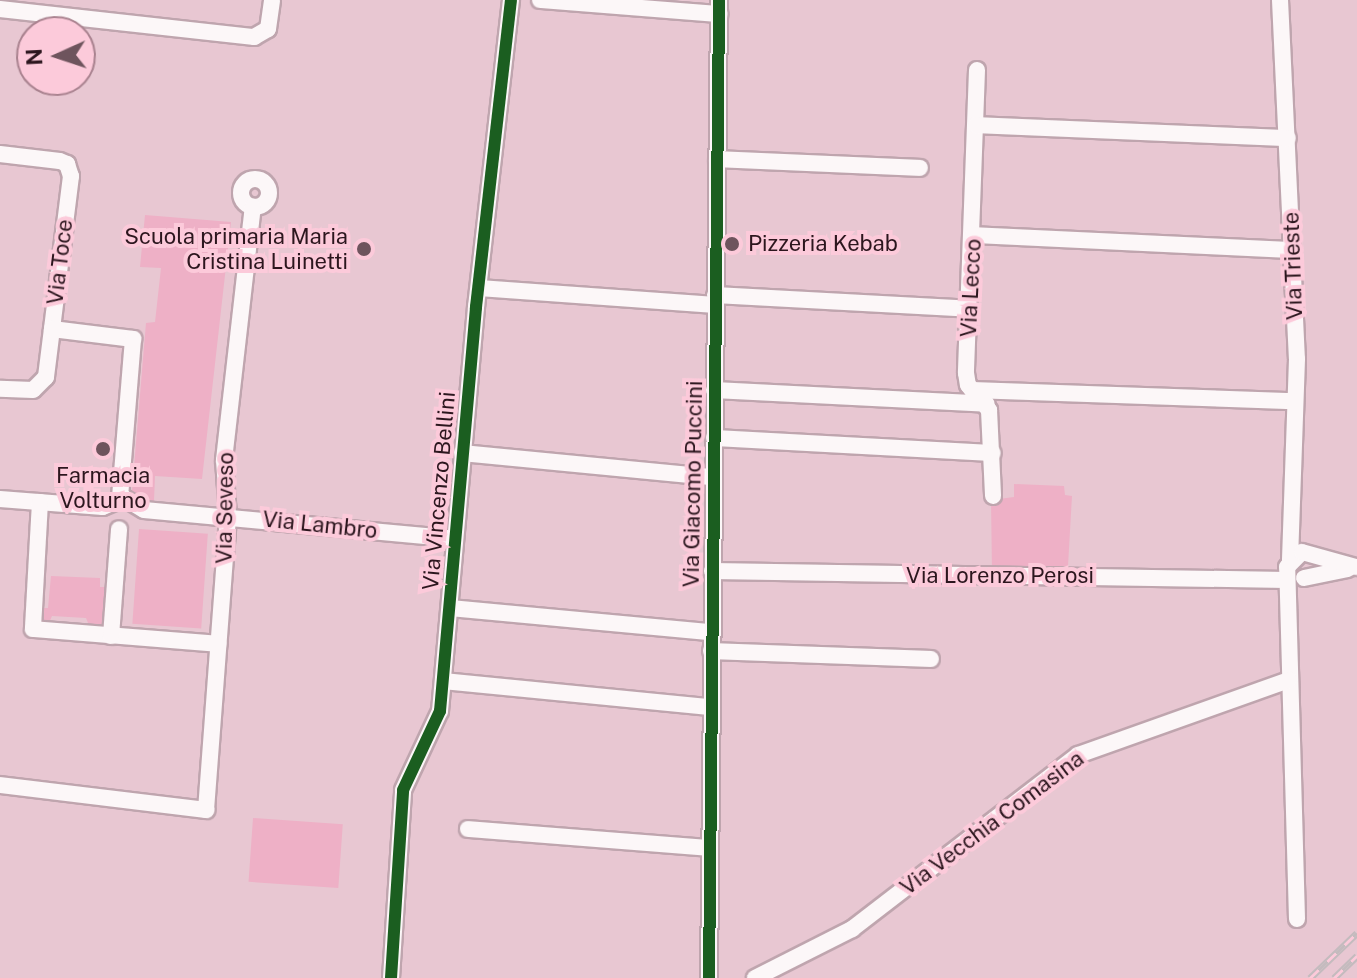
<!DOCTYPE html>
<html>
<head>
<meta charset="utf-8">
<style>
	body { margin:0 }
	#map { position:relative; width:1357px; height:978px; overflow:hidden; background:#e8c7d2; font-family:"Public Sans",sans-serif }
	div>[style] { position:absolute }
	.green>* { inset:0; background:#eeb0c6; transform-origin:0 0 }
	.roads { filter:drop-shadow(2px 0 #bfa5ae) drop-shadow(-2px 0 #bfa5ae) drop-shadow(0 2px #bfa5ae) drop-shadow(0 -2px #bfa5ae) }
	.minor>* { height:16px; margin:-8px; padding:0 8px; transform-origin:8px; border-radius:8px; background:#fcf7f8 }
	.minor>.ring { margin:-8px; padding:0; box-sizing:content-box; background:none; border:16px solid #fcf7f8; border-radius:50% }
	.rail>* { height:7px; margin-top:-3.5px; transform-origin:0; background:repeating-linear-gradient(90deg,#fccada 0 12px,#c4bbbe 0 24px); box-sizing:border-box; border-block:2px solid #c4bbbe }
	.cycleway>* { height:12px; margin:-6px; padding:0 6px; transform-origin:6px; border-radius:6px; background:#1b5e20 }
	.dots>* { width:22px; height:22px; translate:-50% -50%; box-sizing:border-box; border:4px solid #fccada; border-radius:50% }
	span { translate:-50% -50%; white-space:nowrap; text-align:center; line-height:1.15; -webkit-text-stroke:8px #fccada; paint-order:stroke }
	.poi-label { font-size:22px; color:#2c161e }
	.right { translate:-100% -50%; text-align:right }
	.left { translate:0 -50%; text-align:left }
	.street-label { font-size:22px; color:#2c161e }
	.north { position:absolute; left:16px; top:16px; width:80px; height:80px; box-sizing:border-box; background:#fccada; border:2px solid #a9828f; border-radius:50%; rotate:267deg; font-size:22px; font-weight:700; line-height:32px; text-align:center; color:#2c161e }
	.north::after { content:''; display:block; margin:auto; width:28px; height:36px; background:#6e545d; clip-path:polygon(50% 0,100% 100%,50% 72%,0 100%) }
</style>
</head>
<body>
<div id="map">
	<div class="green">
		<i style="clip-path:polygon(145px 215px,231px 222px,202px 479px,155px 476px,154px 501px,140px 500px,132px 491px,146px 323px,155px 322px,161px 268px,140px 267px)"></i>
		<i style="clip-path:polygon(1014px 484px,1064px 486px,1065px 495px,1072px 496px,1068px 566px,992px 573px,991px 500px,1014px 497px)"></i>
		<i style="left:139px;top:529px;width:69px;height:95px;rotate:4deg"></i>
		<i style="clip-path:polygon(51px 576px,100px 578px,100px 587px,108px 587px,104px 626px,90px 628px,86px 618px,52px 616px,49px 623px,40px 624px,42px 608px,48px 608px)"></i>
		<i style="left:253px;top:818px;width:90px;height:64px;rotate:4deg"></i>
	</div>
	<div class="roads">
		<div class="minor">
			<i style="left:540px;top:0;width:180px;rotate:4.5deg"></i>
			<i style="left:1280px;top:0;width:359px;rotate:87.3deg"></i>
			<i style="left:1297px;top:359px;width:201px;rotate:92deg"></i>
			<i style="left:0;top:9px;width:256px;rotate:6.3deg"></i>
			<i style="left:254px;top:37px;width:16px;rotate:-30deg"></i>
			<i style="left:268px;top:29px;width:29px;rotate:-82deg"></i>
			<i style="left:977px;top:70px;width:303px;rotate:92.1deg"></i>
			<i style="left:966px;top:373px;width:12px;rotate:81deg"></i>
			<i style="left:968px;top:385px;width:33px;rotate:50deg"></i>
			<i style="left:989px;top:410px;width:86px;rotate:87.3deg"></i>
			<i style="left:976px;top:125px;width:312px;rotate:2.4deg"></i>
			<i style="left:0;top:154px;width:60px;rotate:6.7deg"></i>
			<i style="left:60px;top:161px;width:8px;rotate:23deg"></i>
			<i style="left:67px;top:164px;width:13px;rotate:72deg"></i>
			<i style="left:71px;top:176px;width:203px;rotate:97.1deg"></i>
			<i style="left:46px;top:377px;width:18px;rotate:135deg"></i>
			<i style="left:33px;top:390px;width:33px;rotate:-178deg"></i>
			<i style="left:717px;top:159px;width:203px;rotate:2.5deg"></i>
			<i class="ring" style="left:241px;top:179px;width:12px;height:12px"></i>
			<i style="left:973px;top:235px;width:320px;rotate:2.7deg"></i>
			<i style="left:479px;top:288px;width:237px;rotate:4.1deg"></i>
			<i style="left:715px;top:295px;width:255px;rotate:3.1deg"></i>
			<i style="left:52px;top:329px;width:82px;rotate:7deg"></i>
			<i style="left:133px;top:339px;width:160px;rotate:94.7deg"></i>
			<i style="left:714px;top:390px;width:273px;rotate:2.9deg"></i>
			<i style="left:972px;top:390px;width:322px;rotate:2deg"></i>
			<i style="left:714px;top:438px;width:279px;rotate:3.1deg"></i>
			<i style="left:462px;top:453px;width:252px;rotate:5.5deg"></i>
			<i style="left:0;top:499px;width:103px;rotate:4.4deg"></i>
			<i style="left:103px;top:507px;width:23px;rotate:-23deg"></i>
			<i style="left:124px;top:498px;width:23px;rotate:31deg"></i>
			<i style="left:144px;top:510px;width:312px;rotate:5.3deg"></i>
			<i style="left:40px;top:502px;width:127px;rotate:93.2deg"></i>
			<i style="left:33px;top:629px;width:186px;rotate:4.6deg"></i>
			<i style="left:712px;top:571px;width:575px;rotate:0.9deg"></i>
			<i style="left:1304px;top:578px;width:45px;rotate:-11.6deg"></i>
			<i style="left:450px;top:608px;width:262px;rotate:5.3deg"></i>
			<i style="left:111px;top:636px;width:107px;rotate:-85.7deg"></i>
			<i style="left:711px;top:651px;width:220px;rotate:2.1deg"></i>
			<i style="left:443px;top:681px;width:268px;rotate:5.6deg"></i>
			<i style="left:0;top:785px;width:208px;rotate:6.9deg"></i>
			<i style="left:206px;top:810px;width:295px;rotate:-85.7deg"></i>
			<i style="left:228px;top:516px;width:56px;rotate:-94.1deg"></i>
			<i style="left:224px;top:460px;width:255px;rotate:-83.5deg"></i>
			<i style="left:468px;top:829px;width:242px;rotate:4.5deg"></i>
			<i style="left:1297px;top:919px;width:352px;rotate:-91.6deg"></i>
			<i style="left:1287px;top:567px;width:21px;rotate:-45deg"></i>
			<i style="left:1302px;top:552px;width:56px;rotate:15.5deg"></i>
			<i style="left:391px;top:978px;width:188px;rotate:-86.3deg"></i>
			<i style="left:403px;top:790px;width:87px;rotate:-64.9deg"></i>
			<i style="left:440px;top:711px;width:406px;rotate:-84.9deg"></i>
			<i style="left:476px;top:307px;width:309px;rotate:-83.5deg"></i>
			<i style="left:709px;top:978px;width:978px;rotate:-89.41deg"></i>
			<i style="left:755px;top:978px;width:109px;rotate:-26.8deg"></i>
			<i style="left:852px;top:929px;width:285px;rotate:-37.6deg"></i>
			<i style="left:1078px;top:755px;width:224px;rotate:-19.6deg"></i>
		</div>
	</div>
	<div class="rail">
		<i style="left:1310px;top:978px;width:65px;rotate:-43.8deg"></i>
		<i style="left:1334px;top:978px;width:32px;rotate:-44deg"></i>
	</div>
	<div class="cycleway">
		<i style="left:391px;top:978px;width:188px;rotate:-86.3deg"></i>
		<i style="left:403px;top:790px;width:87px;rotate:-64.9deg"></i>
		<i style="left:440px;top:711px;width:406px;rotate:-84.9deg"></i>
		<i style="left:476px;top:307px;width:309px;rotate:-83.5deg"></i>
		<i style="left:709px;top:978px;width:978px;rotate:-89.41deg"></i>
	</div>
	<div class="dots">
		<i style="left:732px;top:244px;background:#6e545d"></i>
		<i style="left:364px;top:249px;background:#6e545d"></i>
		<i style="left:103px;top:449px;background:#6e545d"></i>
	</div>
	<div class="poi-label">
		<span class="right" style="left:348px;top:249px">Scuola primaria Maria<br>Cristina Luinetti</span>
		<span class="left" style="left:748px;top:244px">Pizzeria Kebab</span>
		<span style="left:103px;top:488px">Farmacia<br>Volturno</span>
	</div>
	<div class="street-label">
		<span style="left:60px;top:262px;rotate:-83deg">Via Toce</span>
		<span style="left:1293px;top:266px;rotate:-92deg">Via Trieste</span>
		<span style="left:971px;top:288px;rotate:-87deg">Via Lecco</span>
		<span style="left:693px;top:484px;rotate:-89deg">Via Giacomo Puccini</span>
		<span style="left:439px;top:491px;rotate:-85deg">Via Vincenzo Bellini</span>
		<span style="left:225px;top:508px;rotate:-89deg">Via Seveso</span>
		<span style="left:320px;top:525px;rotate:6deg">Via Lambro</span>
		<span style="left:1000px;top:576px">Via Lorenzo Perosi</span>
		<span style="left:992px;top:823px;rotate:-37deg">Via Vecchia Comasina</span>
	</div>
	<div class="north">N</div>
</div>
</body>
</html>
